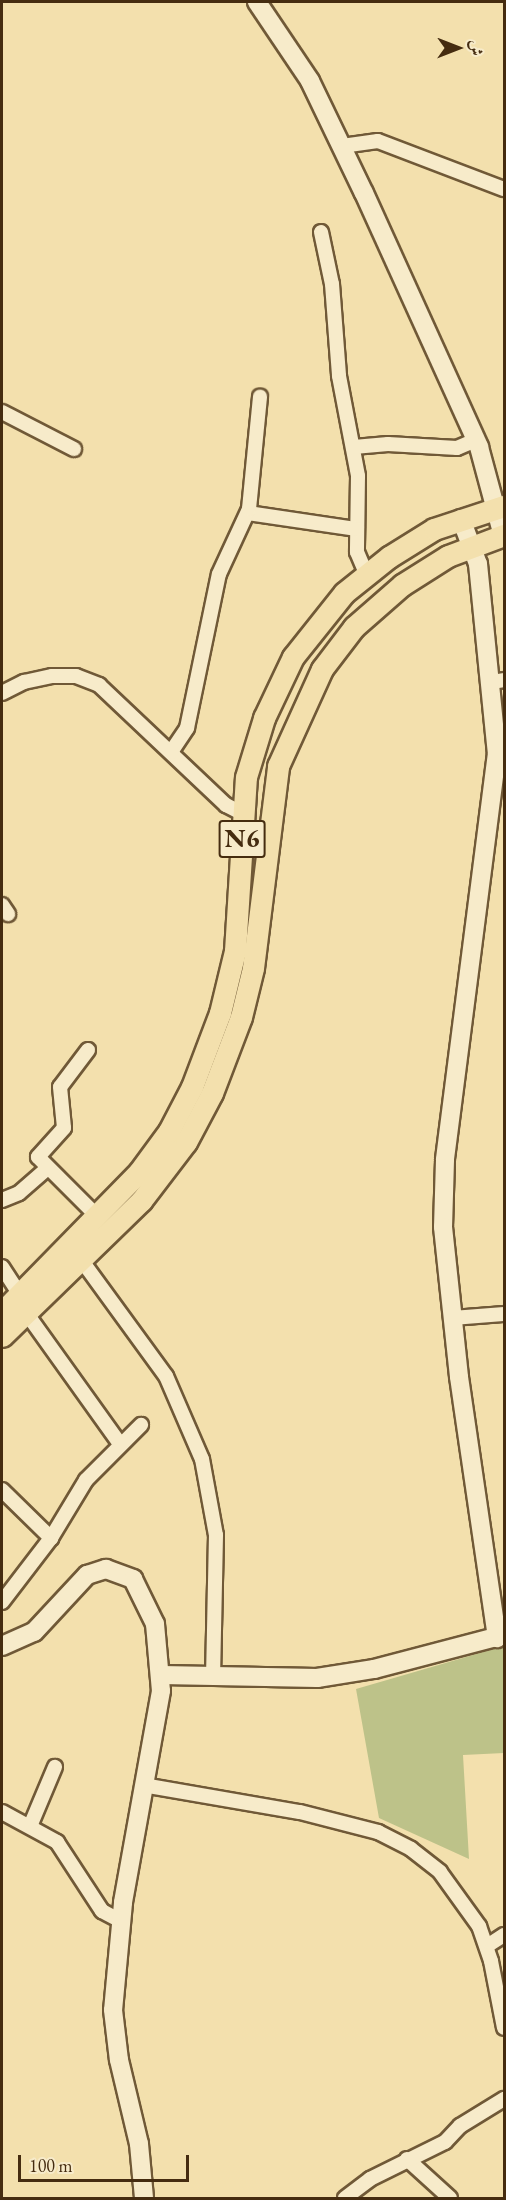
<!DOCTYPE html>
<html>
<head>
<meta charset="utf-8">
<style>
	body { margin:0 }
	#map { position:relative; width:506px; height:2200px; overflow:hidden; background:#f3e0ad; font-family:"EB Garamond",Amiri,serif }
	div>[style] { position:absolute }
	.green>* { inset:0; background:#bdc289 }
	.roads { filter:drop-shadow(2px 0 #705937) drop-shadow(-2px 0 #705937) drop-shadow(0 2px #705937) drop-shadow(0 -2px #705937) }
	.street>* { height:14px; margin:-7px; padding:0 7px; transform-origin:7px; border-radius:7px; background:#f7ebca }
	.secondary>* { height:18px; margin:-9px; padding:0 9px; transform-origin:9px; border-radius:9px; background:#f7ebca }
	.primary>* { height:21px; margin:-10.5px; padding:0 10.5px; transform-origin:10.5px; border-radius:10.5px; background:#f3e0ad }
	span { translate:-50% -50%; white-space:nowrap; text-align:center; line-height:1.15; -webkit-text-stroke:6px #f7ebca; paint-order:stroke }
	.shield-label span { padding:2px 4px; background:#f7ebca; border:2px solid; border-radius:4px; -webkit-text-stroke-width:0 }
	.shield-label { font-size:26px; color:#452c10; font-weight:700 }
	.frame { position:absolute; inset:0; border:3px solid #452c10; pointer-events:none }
	.north { position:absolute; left:428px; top:18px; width:60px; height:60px; -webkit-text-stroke:4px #f7ebca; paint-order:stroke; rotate:90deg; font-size:16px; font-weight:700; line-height:24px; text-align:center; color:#452c10 }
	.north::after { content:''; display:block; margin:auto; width:21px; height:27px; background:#452c10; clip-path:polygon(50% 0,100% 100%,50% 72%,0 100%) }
	.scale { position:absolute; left:18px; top:2155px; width:171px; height:27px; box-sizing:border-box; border:3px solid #452c10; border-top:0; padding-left:8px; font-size:18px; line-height:21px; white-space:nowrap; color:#452c10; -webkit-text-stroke:4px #f7ebca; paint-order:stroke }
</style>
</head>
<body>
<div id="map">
	<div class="green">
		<i style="clip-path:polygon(504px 1646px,504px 1753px,463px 1755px,469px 1859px,379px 1818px,356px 1689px)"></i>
	</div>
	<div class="roads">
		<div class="street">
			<i style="left:342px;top:146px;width:36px;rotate:-8deg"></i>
			<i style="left:378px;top:141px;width:135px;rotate:20.9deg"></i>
			<i style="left:321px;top:232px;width:53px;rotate:78.1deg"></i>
			<i style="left:332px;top:284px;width:92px;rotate:85.6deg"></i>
			<i style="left:339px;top:376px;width:102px;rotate:79.2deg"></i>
			<i style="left:358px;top:476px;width:76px;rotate:90.8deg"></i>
			<i style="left:357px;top:552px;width:23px;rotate:67deg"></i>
			<i style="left:2px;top:412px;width:81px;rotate:27.2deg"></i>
			<i style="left:354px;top:447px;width:34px;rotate:-5deg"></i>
			<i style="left:388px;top:444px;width:69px;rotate:3.3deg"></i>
			<i style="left:457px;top:448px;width:21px;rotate:-23deg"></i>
			<i style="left:248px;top:513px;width:110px;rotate:8.4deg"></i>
			<i style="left:492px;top:682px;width:12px;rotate:-9deg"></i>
			<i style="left:2px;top:693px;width:25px;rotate:-27deg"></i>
			<i style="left:24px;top:682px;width:29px;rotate:-12deg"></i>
			<i style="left:52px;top:676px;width:24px"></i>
			<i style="left:76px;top:676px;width:25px;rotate:21deg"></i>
			<i style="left:99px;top:685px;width:175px;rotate:43.4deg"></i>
			<i style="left:226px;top:805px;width:18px;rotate:27deg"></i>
			<i style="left:171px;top:752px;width:29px;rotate:-56deg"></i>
			<i style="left:187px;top:728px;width:157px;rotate:-78.3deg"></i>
			<i style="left:219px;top:574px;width:72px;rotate:-65.2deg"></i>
			<i style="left:249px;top:509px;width:113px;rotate:-84.4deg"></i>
			<i style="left:2px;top:905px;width:11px;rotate:56deg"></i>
			<i style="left:88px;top:1050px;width:46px;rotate:127.1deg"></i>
			<i style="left:60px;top:1087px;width:41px;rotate:84.4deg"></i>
			<i style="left:64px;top:1128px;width:39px;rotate:132deg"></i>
			<i style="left:38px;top:1157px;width:82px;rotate:45deg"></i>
			<i style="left:2px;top:1200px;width:18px;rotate:-22deg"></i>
			<i style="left:19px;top:1193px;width:38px;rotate:-41deg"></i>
			<i style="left:77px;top:1254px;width:151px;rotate:53.9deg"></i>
			<i style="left:166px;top:1376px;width:90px;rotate:66.6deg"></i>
			<i style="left:202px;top:1459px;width:77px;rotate:79.6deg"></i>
			<i style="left:216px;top:1535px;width:142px;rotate:91.2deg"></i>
			<i style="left:2px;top:1267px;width:35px;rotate:57deg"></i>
			<i style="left:27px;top:1314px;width:160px;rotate:54.4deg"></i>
			<i style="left:453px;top:1318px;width:51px;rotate:-4.5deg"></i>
			<i style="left:2px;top:1490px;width:69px;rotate:44.4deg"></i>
			<i style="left:2px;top:1602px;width:81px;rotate:-52.6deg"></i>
			<i style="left:51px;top:1538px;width:68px;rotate:-58.9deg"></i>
			<i style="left:86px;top:1480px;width:78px;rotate:-45deg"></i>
			<i style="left:143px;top:1785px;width:159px;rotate:9.8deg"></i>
			<i style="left:300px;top:1812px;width:81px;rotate:14.4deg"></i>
			<i style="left:378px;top:1832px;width:37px;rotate:27deg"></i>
			<i style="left:411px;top:1849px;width:37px;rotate:38deg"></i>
			<i style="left:440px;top:1872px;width:67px;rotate:54.2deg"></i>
			<i style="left:479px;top:1926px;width:37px;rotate:71deg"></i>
			<i style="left:491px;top:1961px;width:68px;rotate:79deg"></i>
			<i style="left:2px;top:1812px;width:63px;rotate:28.6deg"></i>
			<i style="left:57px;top:1842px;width:82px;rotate:56.9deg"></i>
			<i style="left:102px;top:1911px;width:21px;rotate:28deg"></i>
			<i style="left:31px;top:1824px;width:62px;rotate:-67.2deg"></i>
			<i style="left:487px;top:1946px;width:20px;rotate:-33deg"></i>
			<i style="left:407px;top:2159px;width:58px;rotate:42.2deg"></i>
			<i style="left:345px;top:2198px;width:31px;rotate:-37deg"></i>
			<i style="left:370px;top:2179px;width:84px;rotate:-26.3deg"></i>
			<i style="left:445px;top:2142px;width:22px;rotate:-47deg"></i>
			<i style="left:460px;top:2126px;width:52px;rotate:-31.5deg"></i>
		</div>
		<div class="secondary">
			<i style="left:257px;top:2px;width:95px;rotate:56.1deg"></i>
			<i style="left:310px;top:81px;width:124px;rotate:64.3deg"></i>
			<i style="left:364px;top:193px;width:279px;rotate:65.6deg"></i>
			<i style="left:479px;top:447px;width:92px;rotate:74.9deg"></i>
			<i style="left:461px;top:519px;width:48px;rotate:69.3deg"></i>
			<i style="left:478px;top:564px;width:190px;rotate:84.3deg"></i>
			<i style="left:497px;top:753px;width:410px;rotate:97.3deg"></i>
			<i style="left:445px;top:1160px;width:67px;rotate:91.7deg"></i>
			<i style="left:443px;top:1227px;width:151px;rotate:83.9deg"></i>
			<i style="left:459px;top:1377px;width:264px;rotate:81.7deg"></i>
			<i style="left:2px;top:1646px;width:35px;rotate:-24deg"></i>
			<i style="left:34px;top:1632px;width:78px;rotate:-47.1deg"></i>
			<i style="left:87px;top:1575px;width:20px;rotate:-18deg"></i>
			<i style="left:106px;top:1569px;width:29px;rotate:20deg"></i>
			<i style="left:133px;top:1579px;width:50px;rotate:63.9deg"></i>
			<i style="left:155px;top:1624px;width:67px;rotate:84.9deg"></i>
			<i style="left:161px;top:1691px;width:215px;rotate:100.2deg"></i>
			<i style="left:123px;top:1903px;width:107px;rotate:95.3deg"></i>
			<i style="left:113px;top:2010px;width:50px;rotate:83.2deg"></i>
			<i style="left:119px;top:2060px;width:86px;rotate:76.6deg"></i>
			<i style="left:139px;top:2144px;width:54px;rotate:84.7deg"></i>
			<i style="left:162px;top:1675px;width:155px;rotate:1.1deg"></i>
			<i style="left:317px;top:1678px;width:58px;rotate:-9deg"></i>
			<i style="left:374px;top:1669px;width:134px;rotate:-14.7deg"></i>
		</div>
		<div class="primary">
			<i style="left:2px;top:1312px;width:196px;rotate:-45.6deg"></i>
			<i style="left:139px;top:1172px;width:51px;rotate:-53.8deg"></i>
			<i style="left:169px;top:1131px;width:50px;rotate:-62.4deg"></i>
			<i style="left:192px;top:1087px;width:79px;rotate:-69.3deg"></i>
			<i style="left:220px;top:1013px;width:64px;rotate:-76.4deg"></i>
			<i style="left:235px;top:951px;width:174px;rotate:-86.4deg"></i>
			<i style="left:246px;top:777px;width:62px;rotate:-73deg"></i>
			<i style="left:264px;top:718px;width:68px;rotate:-64.6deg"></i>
			<i style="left:293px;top:657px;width:82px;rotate:-51.4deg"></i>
			<i style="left:344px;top:593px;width:58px;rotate:-38.7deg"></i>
			<i style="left:389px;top:557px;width:53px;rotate:-31.9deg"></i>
			<i style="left:434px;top:529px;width:74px;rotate:-18.2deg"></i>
			<i style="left:2px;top:1336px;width:194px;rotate:-44.2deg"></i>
			<i style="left:141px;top:1201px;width:74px;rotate:-52.7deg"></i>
			<i style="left:186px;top:1142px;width:55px;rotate:-62deg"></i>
			<i style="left:212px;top:1093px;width:81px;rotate:-69.1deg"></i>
			<i style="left:241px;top:1017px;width:50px;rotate:-76.2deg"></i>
			<i style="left:253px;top:968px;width:204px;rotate:-82.9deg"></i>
			<i style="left:278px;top:766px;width:107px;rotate:-65.6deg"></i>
			<i style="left:322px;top:669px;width:53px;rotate:-52.7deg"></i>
			<i style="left:354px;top:627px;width:64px;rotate:-41.2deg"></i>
			<i style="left:402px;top:585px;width:54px;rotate:-32.2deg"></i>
			<i style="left:448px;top:556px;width:60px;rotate:-20.6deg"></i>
		</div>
	</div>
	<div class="shield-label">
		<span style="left:242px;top:839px">N6</span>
	</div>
	<div class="frame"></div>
	<div class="north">ش</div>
	<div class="scale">100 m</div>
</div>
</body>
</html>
